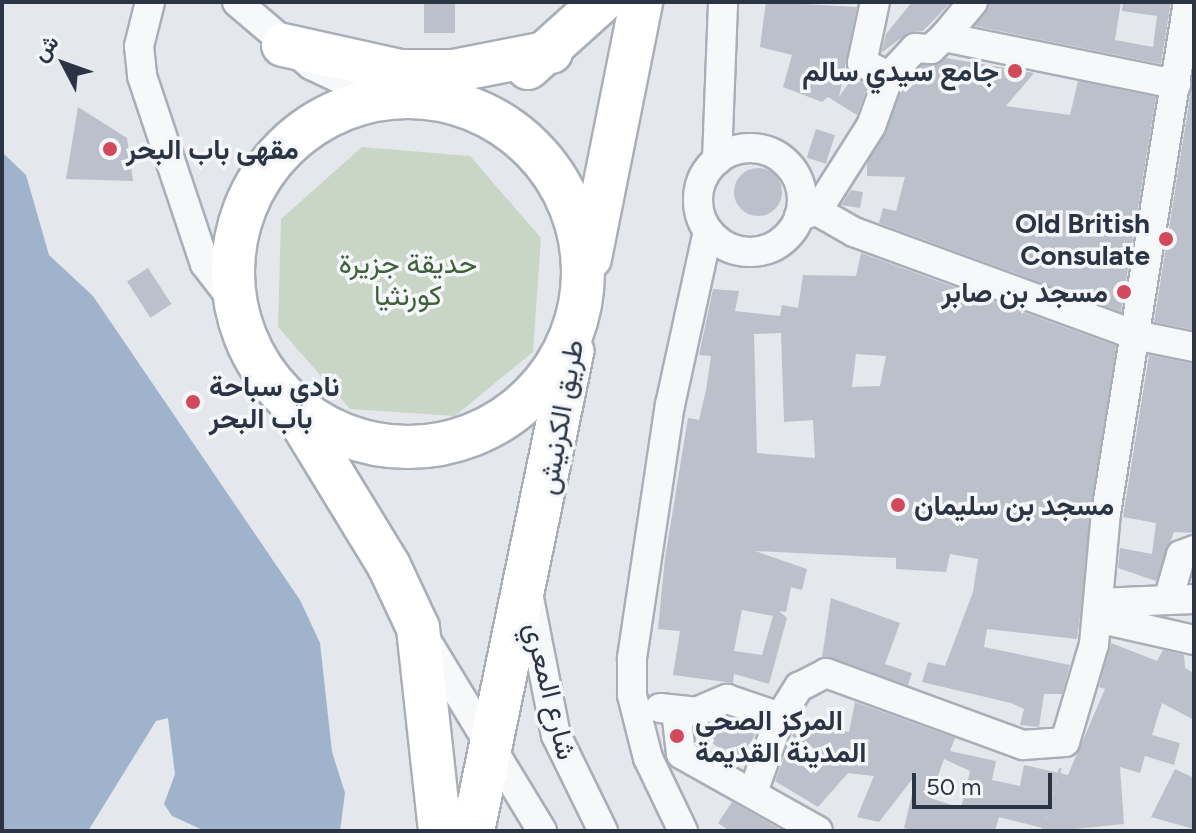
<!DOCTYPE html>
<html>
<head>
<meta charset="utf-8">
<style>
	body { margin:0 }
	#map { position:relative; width:1196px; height:833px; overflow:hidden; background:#e4e7ec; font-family:Figtree,Vazirmatn,sans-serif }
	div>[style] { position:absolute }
	.green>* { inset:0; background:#c9d6c5 }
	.water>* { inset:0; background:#9fb4cc }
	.building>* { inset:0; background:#bbc0ca; transform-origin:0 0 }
	.round { border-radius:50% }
	.path>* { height:3px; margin-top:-1.5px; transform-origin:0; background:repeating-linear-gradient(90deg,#c2c5cb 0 6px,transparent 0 12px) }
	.roads { filter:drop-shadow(2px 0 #a9aeb7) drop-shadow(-2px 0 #a9aeb7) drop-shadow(0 2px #a9aeb7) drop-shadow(0 -2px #a9aeb7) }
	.minor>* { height:28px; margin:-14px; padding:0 14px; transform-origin:14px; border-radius:14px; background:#f7f8fa }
	.minor>.ring { margin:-14px; padding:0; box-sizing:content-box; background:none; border:28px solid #f7f8fa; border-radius:50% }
	.highway>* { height:42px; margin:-21px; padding:0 21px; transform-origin:21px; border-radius:21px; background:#fff }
	.highway>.ring { margin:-21px; padding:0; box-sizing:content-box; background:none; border:42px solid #fff; border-radius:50% }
	.dots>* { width:22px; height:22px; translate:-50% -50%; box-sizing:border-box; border:4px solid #f4f6f9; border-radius:50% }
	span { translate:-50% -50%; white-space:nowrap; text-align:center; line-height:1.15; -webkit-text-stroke:7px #f4f6f9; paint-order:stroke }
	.poi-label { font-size:28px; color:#2b3445; font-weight:700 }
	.right { translate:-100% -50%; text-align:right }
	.left { translate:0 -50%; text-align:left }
	.park-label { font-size:28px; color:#3f6138 }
	.street-label { font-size:28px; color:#2b3445 }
	.frame { position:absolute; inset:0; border:4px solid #2b3445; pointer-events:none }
	.north { position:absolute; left:24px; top:24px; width:80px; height:80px; -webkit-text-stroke:6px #f4f6f9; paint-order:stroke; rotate:311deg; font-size:22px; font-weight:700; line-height:32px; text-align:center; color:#2b3445 }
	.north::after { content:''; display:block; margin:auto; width:28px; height:36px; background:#2b3445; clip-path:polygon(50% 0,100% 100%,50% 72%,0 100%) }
	.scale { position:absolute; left:912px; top:773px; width:140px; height:36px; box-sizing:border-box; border:4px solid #2b3445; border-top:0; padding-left:10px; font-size:24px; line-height:28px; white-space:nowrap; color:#2b3445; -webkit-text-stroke:6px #f4f6f9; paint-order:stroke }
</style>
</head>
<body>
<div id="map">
	<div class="green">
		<i style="clip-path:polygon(362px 147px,470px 156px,541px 238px,533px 352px,455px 416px,350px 409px,278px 327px,281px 219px)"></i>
	</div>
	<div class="water">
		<i style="clip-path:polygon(2px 152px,26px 175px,49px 255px,93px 296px,300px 600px,320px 643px,332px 752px,345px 793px,340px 831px,205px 831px,172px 816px,164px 804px,175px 774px,168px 718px,156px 721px,88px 831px,2px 831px)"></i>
	</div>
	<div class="building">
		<i style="left:424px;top:2px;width:31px;height:31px"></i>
		<i style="clip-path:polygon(766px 2px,857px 7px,839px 97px,853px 77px,868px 85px,857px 115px,828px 97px,822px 102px,783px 87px,792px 55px,760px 47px)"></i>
		<i style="clip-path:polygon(912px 2px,951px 2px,923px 31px,908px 33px,881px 53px,886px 34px)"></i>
		<i style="clip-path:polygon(990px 2px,1121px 2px,1115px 40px,1153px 47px,1157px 16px,1122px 11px,1123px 2px,1171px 2px,1161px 64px,975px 26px)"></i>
		<i style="clip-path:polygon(946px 58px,1034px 73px,1006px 106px,1070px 115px,1078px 81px,1156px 97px,1121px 312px,879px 223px,883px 208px,896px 211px,905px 177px,867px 176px,867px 164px,904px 85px,922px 65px)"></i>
		<i style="clip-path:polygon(1194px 72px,1194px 330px,1154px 322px)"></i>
		<i style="clip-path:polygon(78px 107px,127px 138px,133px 181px,66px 179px)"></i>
		<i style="left:816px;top:129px;width:20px;height:30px;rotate:18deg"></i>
		<i class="round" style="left:734px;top:168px;width:48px;height:48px"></i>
		<i style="clip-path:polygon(851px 190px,863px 192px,860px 208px,841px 205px)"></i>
		<i style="clip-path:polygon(evenodd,861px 253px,1116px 346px,1077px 639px,987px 629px,984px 647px,1070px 665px,1062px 694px,1044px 694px,1039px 727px,1020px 725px,1024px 709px,1011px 703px,922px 682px,928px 662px,945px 666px,973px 592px,978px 559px,950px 554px,946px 572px,896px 569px,896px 558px,755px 551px,807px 569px,802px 590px,791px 587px,786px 612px,779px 611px,787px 618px,769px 684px,734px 674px,733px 683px,673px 675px,680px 631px,658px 629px,665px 558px,688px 418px,699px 420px,706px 390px,711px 356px,699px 355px,713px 289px,739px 291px,735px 311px,780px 316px,782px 305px,798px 308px,803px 275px,856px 276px,861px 253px,781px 333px,784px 422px,813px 420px,815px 458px,757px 453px,754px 334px,781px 333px,861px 253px,856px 354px,886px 356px,880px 386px,852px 387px,856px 354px,861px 253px,742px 610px,773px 616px,762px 655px,734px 651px,742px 610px)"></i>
		<i style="left:148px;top:268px;width:43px;height:25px;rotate:57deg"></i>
		<i style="clip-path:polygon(1149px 355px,1194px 364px,1194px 533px,1174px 532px,1156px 581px,1118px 568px,1120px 548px,1152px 554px,1156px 523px,1123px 517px)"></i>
		<i style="clip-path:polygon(831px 598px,900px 623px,885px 664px,912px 673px,908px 685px,822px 657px)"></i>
		<i style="clip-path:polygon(evenodd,1111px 643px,1157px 661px,1163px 650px,1184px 655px,1185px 668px,1194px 673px,1194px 720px,1162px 703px,1152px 735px,1180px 743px,1174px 765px,1145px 756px,1140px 773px,1120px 767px,1124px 824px,1054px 831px,999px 817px,995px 831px,914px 831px,904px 828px,917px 773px,879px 822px,857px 817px,874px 776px,848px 773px,818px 807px,775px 781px,797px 723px,849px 732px,855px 702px,955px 738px,950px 751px,996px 761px,992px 780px,1020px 786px,1024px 765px,1068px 775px,1105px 689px,1099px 687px,1111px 643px,944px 759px,970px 771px,961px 808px,930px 798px,944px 759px)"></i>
		<i style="clip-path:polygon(728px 717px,756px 733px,740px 763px,697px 732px)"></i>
		<i style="clip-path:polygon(1175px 769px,1194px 778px,1194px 829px,1151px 817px)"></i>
		<i style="clip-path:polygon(732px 802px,783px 831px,730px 831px,718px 823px)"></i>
	</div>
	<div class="path">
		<i style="left:1043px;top:831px;width:68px;rotate:-74.7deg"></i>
	</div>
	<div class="roads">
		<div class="minor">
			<i style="left:150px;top:2px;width:45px;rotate:104deg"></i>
			<i style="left:139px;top:46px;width:30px;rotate:84deg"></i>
			<i style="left:142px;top:76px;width:198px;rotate:71.5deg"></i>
			<i style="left:205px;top:264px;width:49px;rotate:52.4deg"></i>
			<i style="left:237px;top:2px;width:97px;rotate:40.4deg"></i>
			<i style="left:311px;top:65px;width:77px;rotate:25.2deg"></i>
			<i style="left:973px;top:2px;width:45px;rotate:129.6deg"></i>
			<i style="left:944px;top:37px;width:237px;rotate:11.5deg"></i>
			<i style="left:889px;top:76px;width:38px;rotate:-47deg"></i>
			<i style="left:915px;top:48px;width:16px;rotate:4deg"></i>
			<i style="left:931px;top:49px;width:18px;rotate:-43deg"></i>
			<i class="ring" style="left:698px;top:148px;width:76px;height:76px"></i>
			<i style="left:717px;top:160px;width:158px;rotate:-87.8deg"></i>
			<i style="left:817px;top:211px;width:101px;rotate:-57.6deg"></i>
			<i style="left:871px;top:126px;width:53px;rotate:-70.2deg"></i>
			<i style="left:889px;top:76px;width:30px;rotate:-154deg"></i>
			<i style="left:862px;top:63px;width:62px;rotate:-78deg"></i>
			<i style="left:799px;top:216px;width:19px;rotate:-16deg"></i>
			<i style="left:817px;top:211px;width:43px;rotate:29.6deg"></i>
			<i style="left:854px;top:232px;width:299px;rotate:20.1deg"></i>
			<i style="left:1135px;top:335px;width:60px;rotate:11.5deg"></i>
			<i style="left:529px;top:598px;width:140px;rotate:78.9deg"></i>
			<i style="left:556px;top:735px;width:107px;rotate:63.9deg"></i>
			<i style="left:1168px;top:600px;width:47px;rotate:-73.9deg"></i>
			<i style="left:1181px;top:555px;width:14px;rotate:-21deg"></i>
			<i style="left:1098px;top:603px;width:96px;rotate:-2.4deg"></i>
			<i style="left:1097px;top:618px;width:99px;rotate:12.8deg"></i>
			<i style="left:423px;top:635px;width:229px;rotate:58.7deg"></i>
			<i style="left:660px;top:708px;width:36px;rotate:6deg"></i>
			<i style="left:696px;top:712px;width:34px;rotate:-23deg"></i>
			<i style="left:727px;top:699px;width:56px;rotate:18.8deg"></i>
			<i style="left:676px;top:710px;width:44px;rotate:83.5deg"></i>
			<i style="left:681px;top:754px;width:157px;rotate:29.3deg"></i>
			<i style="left:753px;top:792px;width:80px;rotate:-70.2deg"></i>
			<i style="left:780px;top:717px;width:36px;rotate:-58deg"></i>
			<i style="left:799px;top:687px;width:30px;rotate:-27deg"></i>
			<i style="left:826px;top:673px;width:210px;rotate:20.1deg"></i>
			<i style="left:1023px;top:745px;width:42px;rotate:-4.1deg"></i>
			<i style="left:1065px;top:742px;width:102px;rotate:-73.5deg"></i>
			<i style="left:1094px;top:644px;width:132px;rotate:-84.8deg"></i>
			<i style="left:1106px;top:513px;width:518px;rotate:-80.88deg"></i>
			<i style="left:683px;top:831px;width:81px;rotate:-115.6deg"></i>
			<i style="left:648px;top:758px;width:65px;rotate:-104.3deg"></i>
			<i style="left:632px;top:695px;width:37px;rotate:-90deg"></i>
			<i style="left:632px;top:658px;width:256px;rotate:-81.5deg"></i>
			<i style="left:670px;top:405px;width:178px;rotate:-77.7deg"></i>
		</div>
		<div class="highway">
			<i style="left:283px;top:45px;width:120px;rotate:12.5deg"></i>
			<i style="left:400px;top:71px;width:53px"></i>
			<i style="left:453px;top:71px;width:100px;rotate:-11deg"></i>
			<i style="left:528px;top:68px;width:98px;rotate:-42.1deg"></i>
			<i class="ring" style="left:233px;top:97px;width:308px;height:308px"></i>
			<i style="left:590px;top:258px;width:261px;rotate:-78.7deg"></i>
			<i style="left:292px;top:407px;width:186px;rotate:58.6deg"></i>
			<i style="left:389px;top:566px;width:68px;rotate:64.9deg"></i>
			<i style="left:418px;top:628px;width:204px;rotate:83.8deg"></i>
			<i style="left:473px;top:831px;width:490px;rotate:-78.3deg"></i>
		</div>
	</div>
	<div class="dots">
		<i style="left:1015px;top:71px;background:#d1495b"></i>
		<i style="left:110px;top:149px;background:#d1495b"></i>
		<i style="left:1166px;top:239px;background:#d1495b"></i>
		<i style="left:1124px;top:292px;background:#d1495b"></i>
		<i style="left:193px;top:402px;background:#d1495b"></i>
		<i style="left:898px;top:505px;background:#d1495b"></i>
		<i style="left:677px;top:736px;background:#d1495b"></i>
	</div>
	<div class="poi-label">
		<span class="right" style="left:999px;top:71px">جامع سيدي سالم</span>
		<span class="left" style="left:126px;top:149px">مقهى باب البحر</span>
		<span class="right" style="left:1150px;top:239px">Old British<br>Consulate</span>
		<span class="right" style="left:1108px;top:292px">مسجد بن صابر</span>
		<span class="left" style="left:209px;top:402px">نادي سباحة<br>باب البحر</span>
		<span class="left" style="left:914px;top:505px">مسجد بن سليمان</span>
		<span class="left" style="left:695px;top:736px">المركز الصحي<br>المدينة القديمة</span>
	</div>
	<div class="park-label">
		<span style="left:408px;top:279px">حديقة جزيرة<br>كورنثيا</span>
	</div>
	<div class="street-label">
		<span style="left:560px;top:417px;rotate:-80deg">طريق الكرنيش</span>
		<span style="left:551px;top:691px;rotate:76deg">شارع المعري</span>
	</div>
	<div class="frame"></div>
	<div class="north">ش</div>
	<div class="scale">50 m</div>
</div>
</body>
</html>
